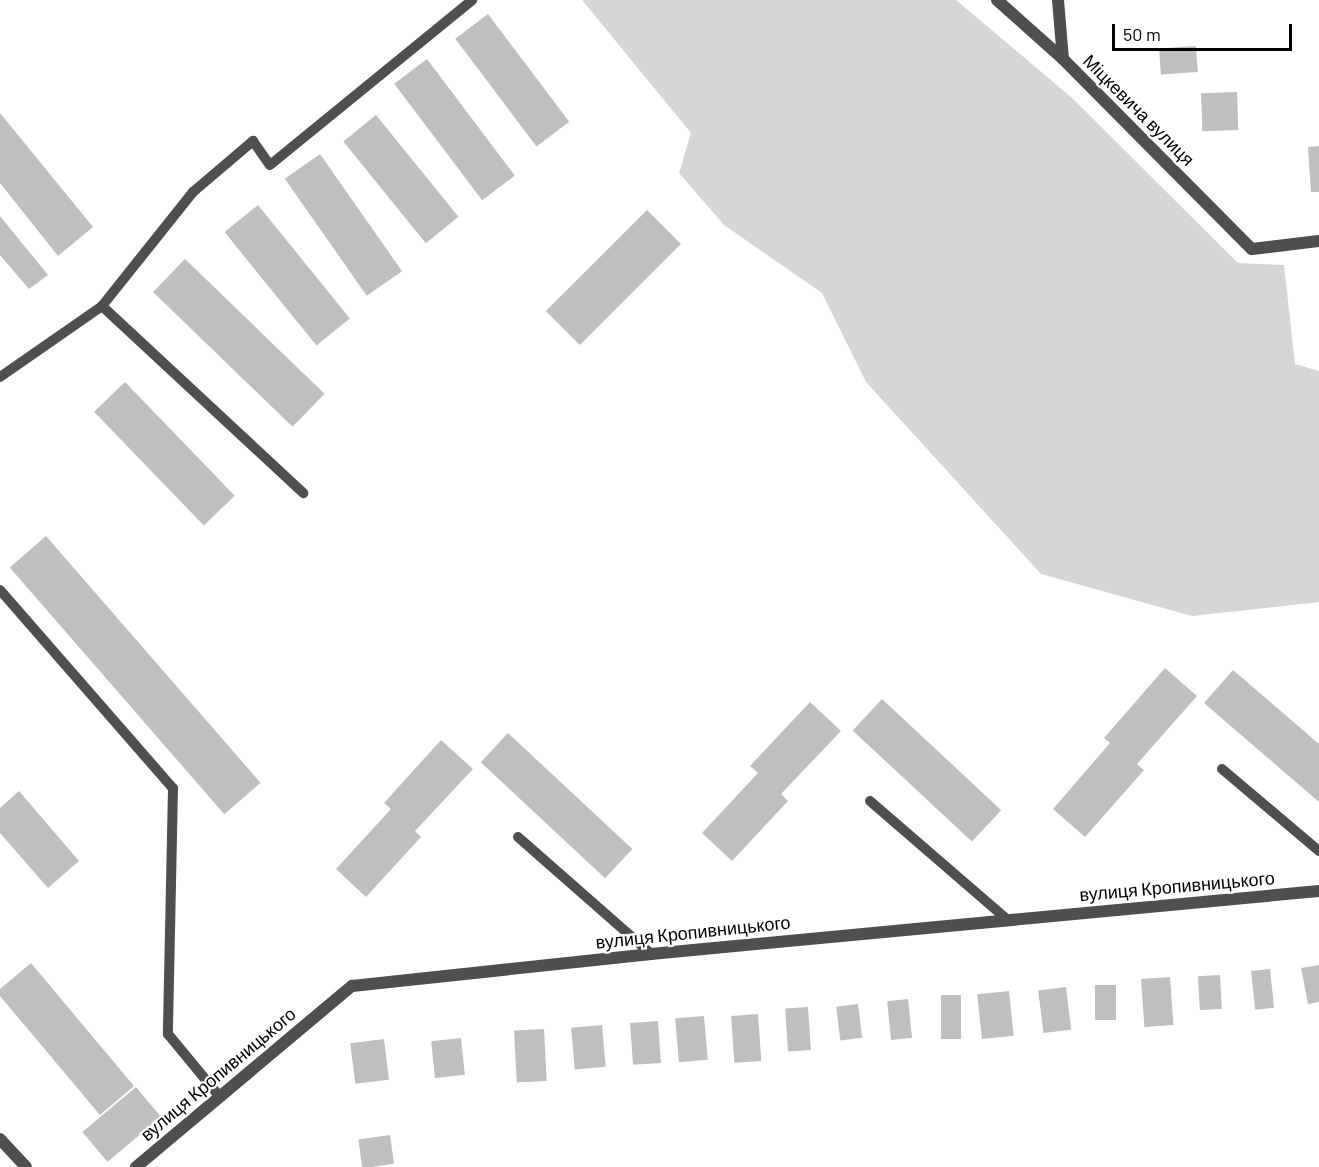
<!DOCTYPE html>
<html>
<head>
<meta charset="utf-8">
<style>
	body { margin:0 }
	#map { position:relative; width:1319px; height:1167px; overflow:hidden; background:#fff; font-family:Barlow,sans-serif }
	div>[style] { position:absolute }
	.green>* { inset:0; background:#d6d6d6 }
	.building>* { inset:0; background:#bfbfbf; transform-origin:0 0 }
	.service>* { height:10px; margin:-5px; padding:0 5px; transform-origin:5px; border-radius:5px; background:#4f4f4f }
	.minor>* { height:12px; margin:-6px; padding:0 6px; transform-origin:6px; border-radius:6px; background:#4f4f4f }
	.tertiary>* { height:12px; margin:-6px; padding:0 6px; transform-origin:6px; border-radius:6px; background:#4f4f4f }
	span { translate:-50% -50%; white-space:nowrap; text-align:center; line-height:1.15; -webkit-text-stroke:4.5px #fff; paint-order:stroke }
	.street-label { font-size:18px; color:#000 }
	.scale { position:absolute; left:1112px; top:24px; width:180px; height:27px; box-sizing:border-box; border:3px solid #000; border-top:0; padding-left:8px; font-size:18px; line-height:21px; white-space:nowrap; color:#000; -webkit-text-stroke:4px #fff; paint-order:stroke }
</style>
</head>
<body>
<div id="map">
	<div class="green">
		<i style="clip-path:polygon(582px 0,956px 0,1071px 97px,1238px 263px,1284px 265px,1295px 364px,1319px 371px,1319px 602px,1192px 616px,1041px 574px,866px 382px,822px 293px,724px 225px,679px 173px,691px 133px)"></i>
	</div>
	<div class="building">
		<i style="left:488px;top:14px;width:135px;height:41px;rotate:53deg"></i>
		<i style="left:1196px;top:46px;width:26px;height:37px;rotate:86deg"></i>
		<i style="left:427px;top:59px;width:146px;height:41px;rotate:53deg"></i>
		<i style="left:1237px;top:92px;width:38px;height:36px;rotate:88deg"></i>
		<i style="clip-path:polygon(0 113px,93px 227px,58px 256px,0 183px)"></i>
		<i style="left:376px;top:115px;width:131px;height:42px;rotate:51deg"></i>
		<i style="clip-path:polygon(1319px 146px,1319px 192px,1311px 192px,1308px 147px)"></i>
		<i style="left:320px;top:154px;width:143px;height:43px;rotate:55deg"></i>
		<i style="left:258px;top:205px;width:146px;height:43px;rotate:51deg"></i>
		<i style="left:647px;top:210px;width:48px;height:143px;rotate:45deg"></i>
		<i style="clip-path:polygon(0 216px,48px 275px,29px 289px,0 255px)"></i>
		<i style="left:185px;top:259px;width:194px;height:46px;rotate:44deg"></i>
		<i style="left:125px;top:382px;width:158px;height:43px;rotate:46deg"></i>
		<i style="left:46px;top:536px;width:327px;height:48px;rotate:49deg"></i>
		<i style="clip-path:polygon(1165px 668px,1197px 696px,1137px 764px,1144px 770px,1085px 837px,1053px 809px,1110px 743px,1104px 738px)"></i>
		<i style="clip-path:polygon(1233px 670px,1319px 744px,1319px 802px,1204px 703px)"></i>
		<i style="left:882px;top:699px;width:163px;height:43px;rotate:43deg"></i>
		<i style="clip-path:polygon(810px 702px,841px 731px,781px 794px,788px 801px,732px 861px,702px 833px,758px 773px,750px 766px)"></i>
		<i style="left:508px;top:733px;width:170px;height:40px;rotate:43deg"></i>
		<i style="clip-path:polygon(441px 740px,473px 769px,415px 831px,421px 837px,366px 897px,336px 869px,391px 809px,384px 803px)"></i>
		<i style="clip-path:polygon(19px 791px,79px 861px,48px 888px,0 833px,0 808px)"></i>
		<i style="clip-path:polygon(31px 963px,134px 1086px,100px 1115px,0 996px,0 989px)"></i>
		<i style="clip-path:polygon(1319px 965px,1319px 1002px,1308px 1004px,1301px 968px)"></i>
		<i style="left:1270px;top:969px;width:39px;height:19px;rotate:84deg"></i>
		<i style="left:1220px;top:975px;width:34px;height:22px;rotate:87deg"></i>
		<i style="left:1170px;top:977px;width:48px;height:29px;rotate:86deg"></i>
		<i style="left:1095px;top:985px;width:21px;height:35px"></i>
		<i style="left:1066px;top:987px;width:43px;height:28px;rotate:83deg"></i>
		<i style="left:1009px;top:991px;width:45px;height:32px;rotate:84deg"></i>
		<i style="left:941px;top:995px;width:20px;height:44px"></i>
		<i style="left:908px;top:999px;width:39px;height:21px;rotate:84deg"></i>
		<i style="left:858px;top:1004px;width:34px;height:22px;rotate:83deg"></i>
		<i style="left:808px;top:1007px;width:43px;height:23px;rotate:86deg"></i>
		<i style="left:758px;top:1014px;width:47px;height:27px;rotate:86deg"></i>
		<i style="left:704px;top:1016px;width:44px;height:29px;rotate:85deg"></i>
		<i style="left:658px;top:1021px;width:42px;height:28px;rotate:86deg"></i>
		<i style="left:602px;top:1025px;width:42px;height:31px;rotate:85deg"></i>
		<i style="left:544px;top:1029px;width:52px;height:30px;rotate:87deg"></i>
		<i style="left:461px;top:1038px;width:37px;height:30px;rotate:84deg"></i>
		<i style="left:384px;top:1039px;width:41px;height:34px;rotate:83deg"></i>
		<i style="left:136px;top:1087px;width:39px;height:70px;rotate:50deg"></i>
		<i style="left:390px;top:1135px;width:29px;height:32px;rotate:82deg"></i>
	</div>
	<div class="service">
		<i style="left:102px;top:306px;width:275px;rotate:42.9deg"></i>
		<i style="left:0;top:377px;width:124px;rotate:-34.8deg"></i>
		<i style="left:102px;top:306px;width:146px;rotate:-51.4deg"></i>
		<i style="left:193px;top:192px;width:79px;rotate:-40.4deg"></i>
		<i style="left:253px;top:141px;width:29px;rotate:55deg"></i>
		<i style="left:270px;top:165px;width:261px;rotate:-39.2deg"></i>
		<i style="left:0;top:590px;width:263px;rotate:48.9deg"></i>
		<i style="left:173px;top:788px;width:246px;rotate:91.2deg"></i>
		<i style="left:168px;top:1034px;width:82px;rotate:50.5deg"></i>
		<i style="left:1222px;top:769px;width:127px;rotate:40.2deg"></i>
		<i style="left:870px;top:801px;width:182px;rotate:40.8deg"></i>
		<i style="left:518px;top:837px;width:177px;rotate:41.3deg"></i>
	</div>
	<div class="minor">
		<i style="left:997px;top:0;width:89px;rotate:41.8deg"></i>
		<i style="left:1063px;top:59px;width:268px;rotate:45.2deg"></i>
		<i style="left:1252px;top:249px;width:67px;rotate:-6.8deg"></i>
		<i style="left:1058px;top:0;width:59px;rotate:85.2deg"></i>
		<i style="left:136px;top:1167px;width:282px;rotate:-40deg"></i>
		<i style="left:352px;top:986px;width:301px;rotate:-6.1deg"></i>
		<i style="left:651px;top:954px;width:671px;rotate:-5.39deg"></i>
	</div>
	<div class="tertiary">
		<i style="left:0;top:1139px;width:38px;rotate:47deg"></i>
	</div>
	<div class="street-label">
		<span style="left:1139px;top:110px;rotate:45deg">Міцкевича вулиця</span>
		<span style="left:1177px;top:886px;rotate:-5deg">вулиця Кропивницького</span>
		<span style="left:693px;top:932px;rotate:-6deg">вулиця Кропивницького</span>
		<span style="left:218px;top:1074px;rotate:-40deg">вулиця Кропивницького</span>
	</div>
	<div class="scale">50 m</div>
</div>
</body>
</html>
